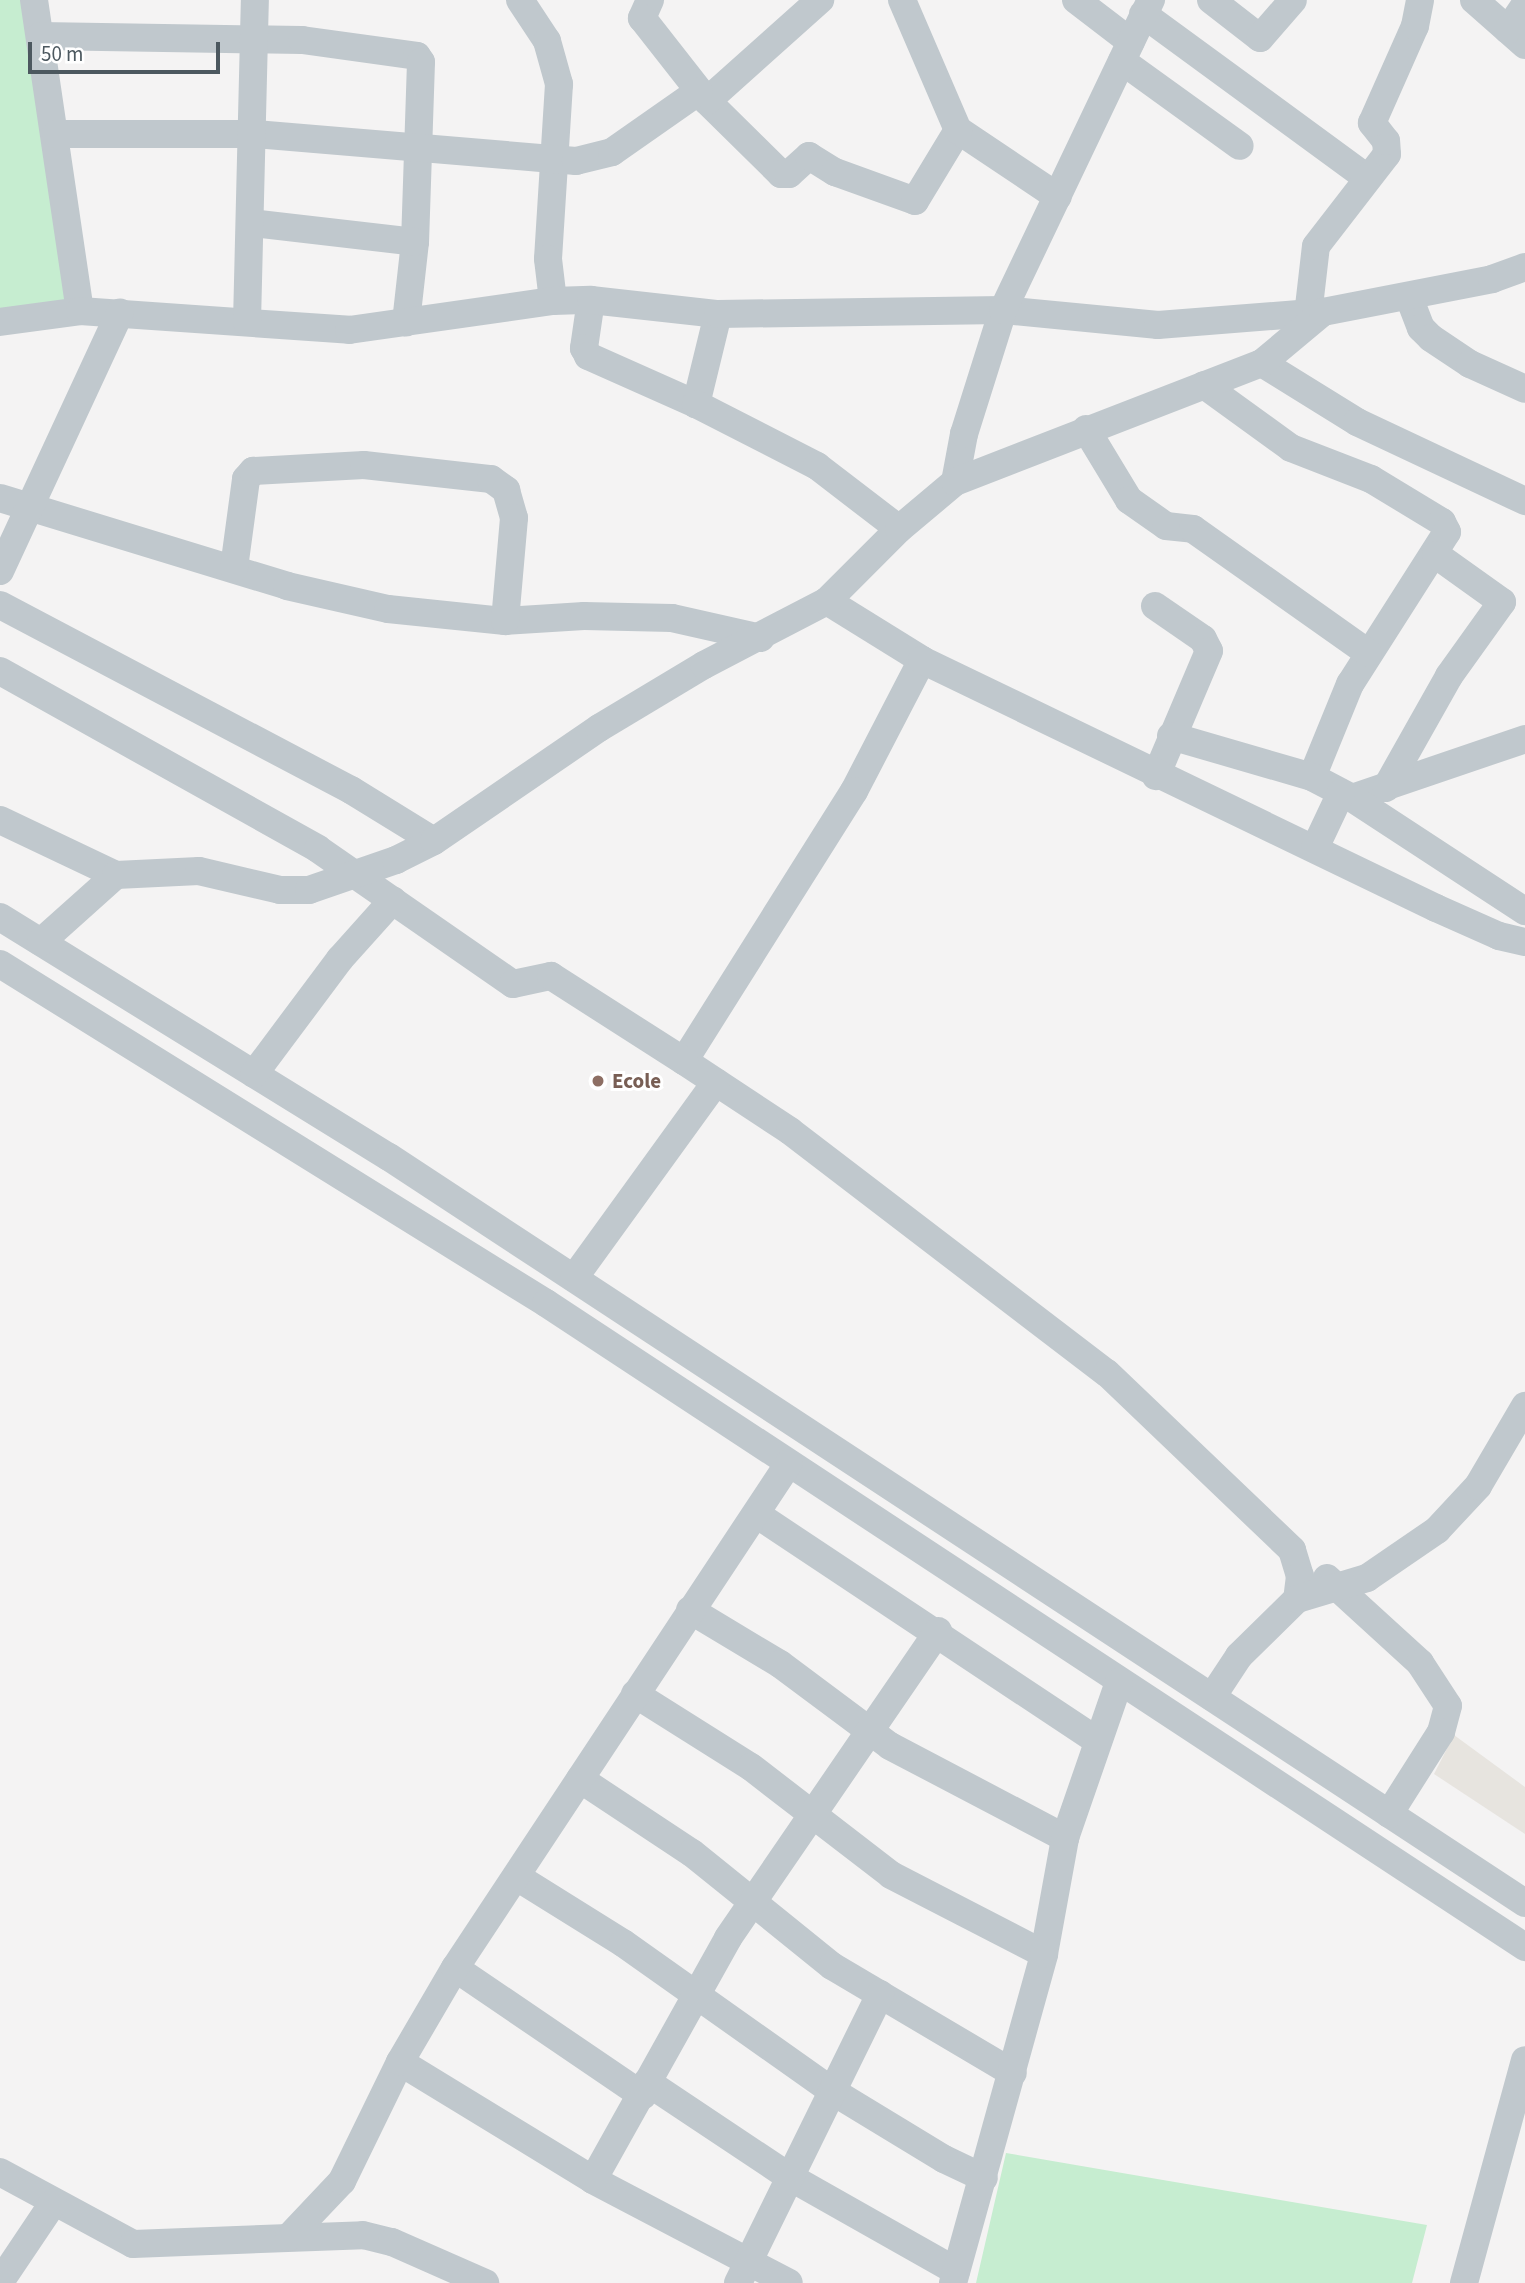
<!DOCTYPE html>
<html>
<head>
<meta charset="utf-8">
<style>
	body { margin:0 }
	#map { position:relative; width:1525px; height:2283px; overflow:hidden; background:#f4f3f3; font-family:"Source Sans 3",sans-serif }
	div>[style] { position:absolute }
	.commercial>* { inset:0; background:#e7e4df }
	.green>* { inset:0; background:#c6edd0 }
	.minor>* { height:28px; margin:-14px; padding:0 14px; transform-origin:14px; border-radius:14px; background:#c0c8cd }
	.dots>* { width:19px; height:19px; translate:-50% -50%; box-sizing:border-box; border:4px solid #fff; border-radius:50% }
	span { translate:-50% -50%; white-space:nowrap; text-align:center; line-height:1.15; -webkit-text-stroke:6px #fff; paint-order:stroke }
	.education-label { font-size:21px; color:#785e54; font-weight:700 }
	.left { translate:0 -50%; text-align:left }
	.scale { position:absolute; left:28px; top:42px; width:192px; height:32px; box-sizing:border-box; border:4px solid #4c585f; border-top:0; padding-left:9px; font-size:21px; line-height:24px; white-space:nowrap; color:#4c585f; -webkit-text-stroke:5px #fff; paint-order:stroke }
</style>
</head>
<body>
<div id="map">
	<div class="commercial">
		<i style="clip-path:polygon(1454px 1735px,1525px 1787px,1525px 1834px,1434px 1774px)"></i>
	</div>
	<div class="green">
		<i style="clip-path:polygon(0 0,30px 0,77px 298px,0 310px)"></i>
		<i style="clip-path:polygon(1006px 2153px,1163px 2180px,1427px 2225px,1412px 2283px,976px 2283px)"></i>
	</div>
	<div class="minor">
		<i style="left:34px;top:0;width:314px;rotate:81.6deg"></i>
		<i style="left:520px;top:0;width:49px;rotate:56.6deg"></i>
		<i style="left:547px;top:41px;width:45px;rotate:74.4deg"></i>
		<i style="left:559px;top:84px;width:175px;rotate:93.6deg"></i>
		<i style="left:548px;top:259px;width:42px;rotate:83.2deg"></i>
		<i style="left:650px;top:0;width:20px;rotate:114deg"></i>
		<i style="left:642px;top:18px;width:105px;rotate:51.9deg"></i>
		<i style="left:707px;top:101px;width:104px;rotate:44.6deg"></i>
		<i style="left:781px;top:174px;width:8px"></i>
		<i style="left:789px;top:174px;width:27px;rotate:-42deg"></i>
		<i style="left:809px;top:156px;width:31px;rotate:32deg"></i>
		<i style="left:835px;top:172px;width:85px;rotate:19.9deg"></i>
		<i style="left:915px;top:201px;width:83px;rotate:-58.8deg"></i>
		<i style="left:958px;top:130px;width:120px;rotate:33.8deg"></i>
		<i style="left:902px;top:0;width:142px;rotate:66.7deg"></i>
		<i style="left:1076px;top:0;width:69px;rotate:37.4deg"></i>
		<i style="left:1211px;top:0;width:62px;rotate:37.8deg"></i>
		<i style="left:1260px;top:38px;width:50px;rotate:-49deg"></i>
		<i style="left:1474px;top:0;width:68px;rotate:41.4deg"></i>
		<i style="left:1143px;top:14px;width:276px;rotate:36.2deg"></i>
		<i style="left:1508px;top:30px;width:30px;rotate:-56deg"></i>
		<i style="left:40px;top:36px;width:262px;rotate:0.9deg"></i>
		<i style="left:302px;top:40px;width:116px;rotate:7.9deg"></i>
		<i style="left:417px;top:56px;width:7px;rotate:56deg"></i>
		<i style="left:421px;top:62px;width:180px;rotate:91.9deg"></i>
		<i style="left:415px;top:242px;width:81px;rotate:96.4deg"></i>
		<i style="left:1122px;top:61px;width:145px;rotate:35.8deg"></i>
		<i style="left:707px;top:101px;width:152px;rotate:-41.8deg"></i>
		<i style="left:56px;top:134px;width:199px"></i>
		<i style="left:255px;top:134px;width:322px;rotate:4.8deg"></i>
		<i style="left:576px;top:161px;width:37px;rotate:-14deg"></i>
		<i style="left:612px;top:152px;width:106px;rotate:-35deg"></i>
		<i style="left:252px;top:223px;width:164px;rotate:6.6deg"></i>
		<i style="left:1409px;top:297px;width:33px;rotate:69deg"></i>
		<i style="left:1421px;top:328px;width:14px;rotate:45deg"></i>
		<i style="left:1431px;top:338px;width:47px;rotate:33.7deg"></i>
		<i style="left:1470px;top:364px;width:60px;rotate:24.4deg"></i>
		<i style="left:591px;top:300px;width:49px;rotate:98.3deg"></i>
		<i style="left:584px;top:348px;width:9px;rotate:63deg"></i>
		<i style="left:588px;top:356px;width:118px;rotate:24deg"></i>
		<i style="left:718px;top:314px;width:93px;rotate:103.7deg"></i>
		<i style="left:696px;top:404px;width:136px;rotate:27.1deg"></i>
		<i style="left:817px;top:466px;width:103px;rotate:37.5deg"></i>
		<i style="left:1308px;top:315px;width:69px;rotate:-83.4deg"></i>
		<i style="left:1316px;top:246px;width:116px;rotate:-52.3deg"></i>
		<i style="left:1387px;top:154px;width:13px;rotate:-94deg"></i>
		<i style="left:1386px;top:141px;width:23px;rotate:-128deg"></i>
		<i style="left:1372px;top:123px;width:106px;rotate:-66.1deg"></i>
		<i style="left:1415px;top:26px;width:26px;rotate:-79deg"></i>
		<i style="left:0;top:322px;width:81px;rotate:-7.8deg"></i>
		<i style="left:80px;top:311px;width:270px;rotate:4deg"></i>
		<i style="left:349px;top:330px;width:206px;rotate:-8.1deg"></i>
		<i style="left:553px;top:301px;width:38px;rotate:-2deg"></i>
		<i style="left:591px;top:300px;width:128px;rotate:6.3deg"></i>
		<i style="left:718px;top:314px;width:285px;rotate:-0.8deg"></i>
		<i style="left:1003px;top:310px;width:156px;rotate:5.5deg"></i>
		<i style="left:1158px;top:325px;width:166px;rotate:-4.5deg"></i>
		<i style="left:247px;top:322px;width:322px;rotate:-88.6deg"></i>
		<i style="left:1262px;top:363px;width:112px;rotate:31.8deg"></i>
		<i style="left:1357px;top:422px;width:186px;rotate:25.2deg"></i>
		<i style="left:1204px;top:385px;width:107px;rotate:35.9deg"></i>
		<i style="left:1291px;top:448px;width:86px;rotate:21.2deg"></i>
		<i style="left:1371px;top:479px;width:83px;rotate:31.2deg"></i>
		<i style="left:1442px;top:522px;width:11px;rotate:63deg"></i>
		<i style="left:1447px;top:532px;width:180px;rotate:122.5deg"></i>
		<i style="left:1350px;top:684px;width:100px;rotate:112.2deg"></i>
		<i style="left:1086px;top:429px;width:83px;rotate:58.8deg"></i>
		<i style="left:1129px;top:500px;width:45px;rotate:35.1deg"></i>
		<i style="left:1166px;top:526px;width:27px;rotate:6deg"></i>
		<i style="left:1193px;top:529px;width:214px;rotate:35.3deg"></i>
		<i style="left:955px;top:482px;width:49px;rotate:-79.4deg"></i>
		<i style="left:964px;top:434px;width:130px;rotate:-72.5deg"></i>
		<i style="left:1003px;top:310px;width:344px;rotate:-64.5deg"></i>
		<i style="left:0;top:498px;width:300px;rotate:17deg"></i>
		<i style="left:287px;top:586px;width:104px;rotate:12.8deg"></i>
		<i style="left:388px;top:609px;width:118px;rotate:5.9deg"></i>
		<i style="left:505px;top:621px;width:79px;rotate:-3.6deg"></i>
		<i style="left:584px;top:616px;width:88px;rotate:1.3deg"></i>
		<i style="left:672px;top:618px;width:91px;rotate:12.7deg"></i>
		<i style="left:234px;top:568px;width:90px;rotate:-82.3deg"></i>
		<i style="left:246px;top:479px;width:11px;rotate:-49deg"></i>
		<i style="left:253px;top:471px;width:111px;rotate:-3.1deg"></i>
		<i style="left:364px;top:465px;width:128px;rotate:6.3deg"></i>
		<i style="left:491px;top:479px;width:19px;rotate:36deg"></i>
		<i style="left:506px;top:490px;width:29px;rotate:74deg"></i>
		<i style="left:514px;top:518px;width:103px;rotate:95deg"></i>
		<i style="left:0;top:571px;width:285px;rotate:-65.1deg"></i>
		<i style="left:827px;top:601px;width:112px;rotate:31.8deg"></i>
		<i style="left:922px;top:660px;width:148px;rotate:117.4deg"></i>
		<i style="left:854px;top:791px;width:319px;rotate:122.2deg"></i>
		<i style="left:684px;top:1061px;width:127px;rotate:33.4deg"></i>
		<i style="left:790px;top:1131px;width:399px;rotate:37.4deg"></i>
		<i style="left:1107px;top:1373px;width:256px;rotate:43.7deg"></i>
		<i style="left:1292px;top:1550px;width:27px;rotate:73deg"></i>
		<i style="left:1300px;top:1576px;width:23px;rotate:97deg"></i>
		<i style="left:0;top:605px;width:397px;rotate:27.8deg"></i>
		<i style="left:351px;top:790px;width:97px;rotate:31.6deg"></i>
		<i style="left:1155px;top:606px;width:58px;rotate:34.5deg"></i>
		<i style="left:1203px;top:639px;width:13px;rotate:63deg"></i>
		<i style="left:1209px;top:651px;width:136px;rotate:113deg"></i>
		<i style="left:922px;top:660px;width:571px;rotate:25.76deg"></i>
		<i style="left:1436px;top:908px;width:69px;rotate:24deg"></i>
		<i style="left:1499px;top:936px;width:27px;rotate:13deg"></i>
		<i style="left:0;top:671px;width:364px;rotate:29.2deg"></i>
		<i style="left:318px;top:849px;width:237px;rotate:34.7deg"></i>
		<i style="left:513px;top:984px;width:39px;rotate:-12deg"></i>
		<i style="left:551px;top:976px;width:158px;rotate:32.6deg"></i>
		<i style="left:1171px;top:736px;width:147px;rotate:16.2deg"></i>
		<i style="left:1312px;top:777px;width:45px;rotate:27.7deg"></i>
		<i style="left:1352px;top:798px;width:183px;rotate:-18.8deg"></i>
		<i style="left:1386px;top:788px;width:129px;rotate:-60.6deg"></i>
		<i style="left:1449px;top:676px;width:91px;rotate:-54.4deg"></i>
		<i style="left:1502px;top:602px;width:81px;rotate:-144.5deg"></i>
		<i style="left:1352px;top:798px;width:207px;rotate:33.2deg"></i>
		<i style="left:0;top:820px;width:128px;rotate:25.4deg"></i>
		<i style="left:1315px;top:848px;width:61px;rotate:-64.7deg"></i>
		<i style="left:0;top:917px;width:457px;rotate:31.7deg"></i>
		<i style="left:389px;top:1157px;width:1359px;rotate:33.29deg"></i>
		<i style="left:41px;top:942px;width:101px;rotate:-41.8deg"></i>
		<i style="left:116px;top:875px;width:83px;rotate:-2.8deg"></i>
		<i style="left:199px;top:871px;width:83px;rotate:13.2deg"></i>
		<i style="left:280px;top:890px;width:29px"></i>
		<i style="left:309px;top:890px;width:92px;rotate:-19deg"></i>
		<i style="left:396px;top:860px;width:42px;rotate:-26.6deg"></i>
		<i style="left:434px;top:841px;width:200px;rotate:-34.4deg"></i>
		<i style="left:599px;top:728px;width:122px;rotate:-31deg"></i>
		<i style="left:704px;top:665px;width:139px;rotate:-27.5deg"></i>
		<i style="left:827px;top:601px;width:102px;rotate:-45deg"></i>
		<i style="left:899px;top:529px;width:73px;rotate:-40deg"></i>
		<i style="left:955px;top:482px;width:329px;rotate:-21.2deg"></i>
		<i style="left:1262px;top:363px;width:80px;rotate:-39.9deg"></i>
		<i style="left:1323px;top:312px;width:172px;rotate:-11deg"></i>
		<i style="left:1492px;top:279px;width:35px;rotate:-20deg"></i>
		<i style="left:0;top:964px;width:643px;rotate:31.84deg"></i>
		<i style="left:546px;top:1303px;width:1172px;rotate:33.34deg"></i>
		<i style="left:254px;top:1074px;width:144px;rotate:-53.2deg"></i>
		<i style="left:340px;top:959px;width:79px;rotate:-48.1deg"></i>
		<i style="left:574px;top:1278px;width:242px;rotate:-54.1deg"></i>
		<i style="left:756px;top:1514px;width:410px;rotate:33.6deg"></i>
		<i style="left:1327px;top:1578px;width:126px;rotate:42.4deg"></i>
		<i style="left:1420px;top:1663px;width:51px;rotate:56.9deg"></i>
		<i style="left:1448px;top:1706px;width:27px;rotate:105deg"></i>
		<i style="left:1441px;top:1732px;width:97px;rotate:122.4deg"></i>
		<i style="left:690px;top:1610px;width:105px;rotate:31deg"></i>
		<i style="left:780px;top:1664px;width:137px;rotate:36.7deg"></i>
		<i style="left:890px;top:1746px;width:198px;rotate:27.7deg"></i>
		<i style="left:635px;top:1694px;width:137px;rotate:32.2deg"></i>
		<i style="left:751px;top:1767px;width:177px;rotate:37.6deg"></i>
		<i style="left:891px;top:1875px;width:172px;rotate:27.3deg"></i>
		<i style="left:1212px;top:1697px;width:49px;rotate:-56.6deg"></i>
		<i style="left:1239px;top:1656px;width:81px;rotate:-44.5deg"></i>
		<i style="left:1297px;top:1599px;width:73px;rotate:-16.7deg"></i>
		<i style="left:1367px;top:1578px;width:85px;rotate:-34.4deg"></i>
		<i style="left:1437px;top:1530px;width:60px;rotate:-47deg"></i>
		<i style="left:1478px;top:1486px;width:93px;rotate:-59.6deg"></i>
		<i style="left:580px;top:1779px;width:134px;rotate:33.5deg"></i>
		<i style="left:692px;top:1853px;width:180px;rotate:38.9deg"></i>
		<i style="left:832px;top:1966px;width:210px;rotate:30.6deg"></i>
		<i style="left:517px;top:1877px;width:125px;rotate:31.9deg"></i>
		<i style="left:623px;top:1943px;width:256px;rotate:35.3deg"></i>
		<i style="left:832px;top:2091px;width:131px;rotate:31.3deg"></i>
		<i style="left:944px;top:2159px;width:44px;rotate:25.4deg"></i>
		<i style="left:455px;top:1968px;width:227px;rotate:34.2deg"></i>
		<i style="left:400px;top:2062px;width:226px;rotate:31.4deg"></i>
		<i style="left:593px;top:2180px;width:221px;rotate:27.7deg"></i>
		<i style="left:647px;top:2082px;width:169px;rotate:33.7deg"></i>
		<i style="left:788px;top:2176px;width:193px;rotate:29.5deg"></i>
		<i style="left:0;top:2172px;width:151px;rotate:28.4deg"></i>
		<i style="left:133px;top:2244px;width:230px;rotate:-2.2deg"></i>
		<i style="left:363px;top:2235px;width:30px;rotate:14deg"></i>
		<i style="left:392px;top:2242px;width:102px;rotate:23.8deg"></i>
		<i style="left:593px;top:2180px;width:277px;rotate:-60.8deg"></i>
		<i style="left:728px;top:1938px;width:372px;rotate:-55.6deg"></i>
		<i style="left:289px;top:2237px;width:77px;rotate:-46.6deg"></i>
		<i style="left:342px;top:2181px;width:132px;rotate:-64deg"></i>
		<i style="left:400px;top:2062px;width:109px;rotate:-59.7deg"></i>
		<i style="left:455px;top:1968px;width:605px;rotate:-56.52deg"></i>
		<i style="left:0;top:2282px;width:95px;rotate:-56.1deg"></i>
		<i style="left:738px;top:2283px;width:322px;rotate:-63.8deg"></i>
		<i style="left:953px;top:2283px;width:341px;rotate:-74.5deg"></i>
		<i style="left:1044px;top:1954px;width:118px;rotate:-79.7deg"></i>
		<i style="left:1065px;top:1838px;width:165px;rotate:-70.9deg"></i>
		<i style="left:1464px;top:2283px;width:231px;rotate:-74.7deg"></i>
	</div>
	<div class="dots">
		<i style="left:598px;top:1081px;background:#8d6e63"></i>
	</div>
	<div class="education-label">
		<span class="left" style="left:612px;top:1081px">Ecole</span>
	</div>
	<div class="scale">50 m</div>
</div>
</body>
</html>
